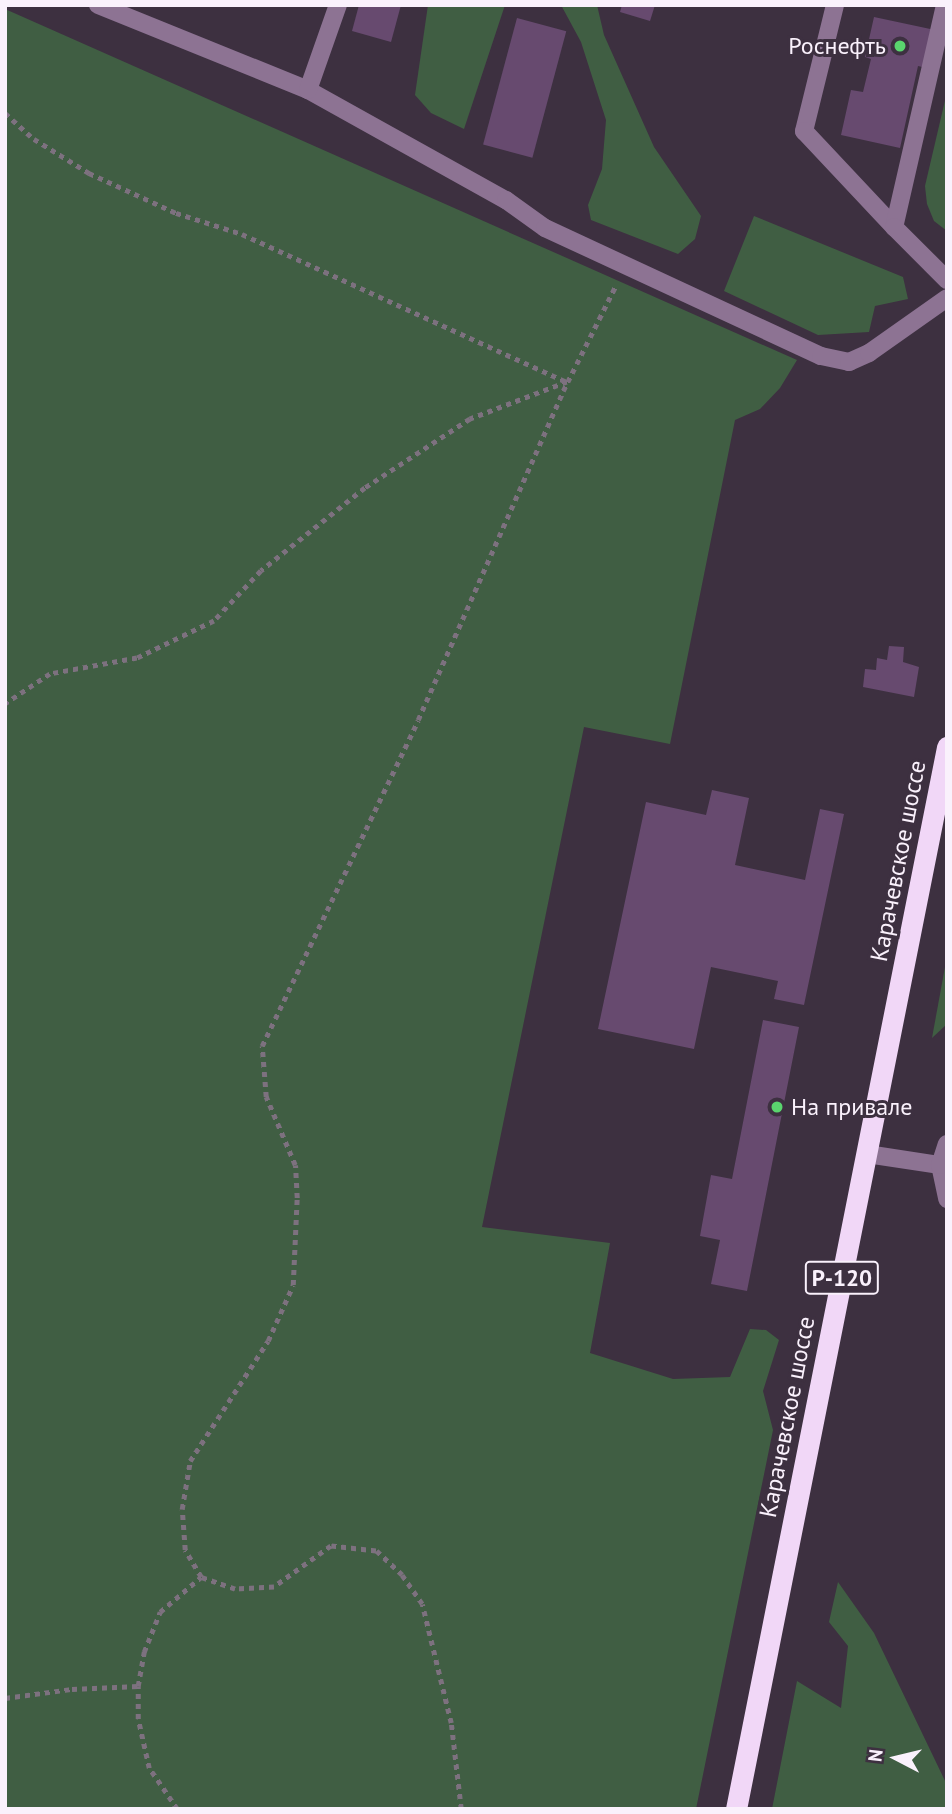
<!DOCTYPE html>
<html>
<head>
<meta charset="utf-8">
<style>
	body { margin:0 }
	#map { position:relative; width:952px; height:1814px; overflow:hidden; background:#3d3040; font-family:"PT Sans",sans-serif }
	div>[style] { position:absolute }
	.green>* { inset:0; background:#405e43 }
	.building>* { inset:0; background:#674a6f; transform-origin:0 0 }
	.path>* { height:4.5px; margin-top:-2.25px; transform-origin:0; background:repeating-linear-gradient(90deg,#7d717f 0 5px,transparent 0 10px) }
	.minor>* { height:18px; margin:-9px; padding:0 9px; transform-origin:9px; border-radius:9px; background:#8d7393 }
	.highway>* { height:21px; margin:-10.5px; padding:0 10.5px; transform-origin:10.5px; border-radius:10.5px; background:#f1d7f7 }
	.dots>* { width:19px; height:19px; translate:-50% -50%; box-sizing:border-box; border:4px solid #3d3040; border-radius:50% }
	span { translate:-50% -50%; white-space:nowrap; text-align:center; line-height:1.15; -webkit-text-stroke:6px #3d3040; paint-order:stroke }
	.shield-label span { padding:2px 5px; background:#3d3040; border:2px solid; border-radius:5px; -webkit-text-stroke-width:0 }
	.shield-label { font-size:23px; color:#faf1fc; font-weight:700 }
	.poi-label { font-size:24px; color:#faf1fc }
	.right { translate:-100% -50%; text-align:right }
	.left { translate:0 -50%; text-align:left }
	.street-label { font-size:24px; color:#faf1fc }
	.frame { position:absolute; inset:0; border:7px solid #faf1fc; pointer-events:none }
	.north { position:absolute; left:861px; top:1723px; width:70px; height:70px; -webkit-text-stroke:5px #3d3040; paint-order:stroke; rotate:277deg; font-size:19px; font-weight:700; line-height:28px; text-align:center; color:#faf1fc }
	.north::after { content:''; display:block; margin:auto; width:24px; height:32px; background:#faf1fc; clip-path:polygon(50% 0,100% 100%,50% 72%,0 100%) }
</style>
</head>
<body>
<div id="map">
	<div class="green">
		<i style="clip-path:polygon(428px 5px,505px 5px,464px 129px,431px 113px,415px 95px)"></i>
		<i style="clip-path:polygon(561px 5px,597px 5px,604px 35px,654px 147px,701px 216px,695px 239px,678px 254px,591px 220px,588px 205px,602px 169px,606px 120px,581px 42px)"></i>
		<i style="clip-path:polygon(5px 9px,797px 360px,780px 388px,760px 409px,735px 420px,670px 744px,584px 727px,482px 1227px,610px 1243px,590px 1353px,673px 1379px,730px 1377px,750px 1329px,766px 1330px,779px 1340px,763px 1391px,773px 1430px,696px 1809px,5px 1809px)"></i>
		<i style="clip-path:polygon(947px 92px,947px 231px,934px 221px,927px 204px,925px 186px)"></i>
		<i style="clip-path:polygon(754px 216px,903px 277px,908px 299px,875px 306px,869px 332px,818px 335px,724px 291px)"></i>
		<i style="clip-path:polygon(947px 956px,947px 1024px,932px 1038px)"></i>
		<i style="clip-path:polygon(838px 1582px,874px 1633px,947px 1785px,947px 1809px,772px 1809px,797px 1681px,841px 1708px,848px 1646px,829px 1622px)"></i>
	</div>
	<div class="building">
		<i style="clip-path:polygon(359px 5px,401px 5px,391px 42px,352px 31px)"></i>
		<i style="clip-path:polygon(622px 5px,655px 5px,650px 21px,620px 12px)"></i>
		<i style="clip-path:polygon(874px 17px,935px 30px,927px 68px,918px 66px,900px 148px,841px 135px,851px 90px,863px 92px,871px 59px,865px 57px)"></i>
		<i style="left:517px;top:18px;width:51px;height:131px;rotate:15deg"></i>
		<i style="clip-path:polygon(889px 646px,904px 647px,903px 662px,919px 667px,914px 697px,863px 687px,865px 669px,876px 670px,877px 658px,887px 660px)"></i>
		<i style="clip-path:polygon(712px 790px,749px 798px,735px 865px,805px 880px,820px 809px,844px 814px,804px 1005px,774px 999px,778px 981px,711px 967px,694px 1049px,598px 1029px,646px 802px,706px 815px)"></i>
		<i style="clip-path:polygon(763px 1020px,799px 1027px,747px 1291px,711px 1284px,720px 1240px,700px 1236px,711px 1175px,732px 1179px)"></i>
	</div>
	<div class="path">
		<i style="left:5px;top:113px;width:39px;rotate:42deg"></i>
		<i style="left:34px;top:139px;width:65px;rotate:31.7deg"></i>
		<i style="left:89px;top:173px;width:96px;rotate:24.7deg"></i>
		<i style="left:176px;top:213px;width:69px;rotate:17.7deg"></i>
		<i style="left:242px;top:234px;width:357px;rotate:24.5deg"></i>
		<i style="left:567px;top:382px;width:104px;rotate:159.1deg"></i>
		<i style="left:470px;top:419px;width:126px;rotate:146.7deg"></i>
		<i style="left:365px;top:488px;width:133px;rotate:141.4deg"></i>
		<i style="left:261px;top:571px;width:69px;rotate:133.2deg"></i>
		<i style="left:214px;top:621px;width:85px;rotate:154.3deg"></i>
		<i style="left:137px;top:658px;width:88px;rotate:169.6deg"></i>
		<i style="left:50px;top:674px;width:54px;rotate:146.3deg"></i>
		<i style="left:5px;top:1698px;width:68px;rotate:-7.7deg"></i>
		<i style="left:72px;top:1689px;width:66px;rotate:-2.6deg"></i>
		<i style="left:177px;top:1809px;width:50px;rotate:-124.3deg"></i>
		<i style="left:149px;top:1768px;width:50px;rotate:-102.7deg"></i>
		<i style="left:138px;top:1719px;width:33px;rotate:-90deg"></i>
		<i style="left:138px;top:1686px;width:35px;rotate:-80deg"></i>
		<i style="left:144px;top:1652px;width:43px;rotate:-68.2deg"></i>
		<i style="left:160px;top:1612px;width:54px;rotate:-40.5deg"></i>
		<i style="left:461px;top:1809px;width:87px;rotate:-96.6deg"></i>
		<i style="left:451px;top:1723px;width:122px;rotate:-103.7deg"></i>
		<i style="left:422px;top:1604px;width:35px;rotate:-125deg"></i>
		<i style="left:402px;top:1575px;width:35px;rotate:-137deg"></i>
		<i style="left:376px;top:1551px;width:45px;rotate:-173.7deg"></i>
		<i style="left:331px;top:1546px;width:70px;rotate:144.3deg"></i>
		<i style="left:274px;top:1587px;width:39px;rotate:177deg"></i>
		<i style="left:235px;top:1589px;width:36px;rotate:-161deg"></i>
		<i style="left:201px;top:1577px;width:31px;rotate:-121deg"></i>
		<i style="left:185px;top:1550px;width:41px;rotate:-94.2deg"></i>
		<i style="left:182px;top:1509px;width:49px;rotate:-80.5deg"></i>
		<i style="left:190px;top:1461px;width:143px;rotate:-57deg"></i>
		<i style="left:268px;top:1341px;width:61px;rotate:-65.9deg"></i>
		<i style="left:293px;top:1285px;width:87px;rotate:-87.4deg"></i>
		<i style="left:297px;top:1198px;width:33px;rotate:-93deg"></i>
		<i style="left:295px;top:1165px;width:74px;rotate:-113.1deg"></i>
		<i style="left:266px;top:1097px;width:51px;rotate:-94.5deg"></i>
		<i style="left:262px;top:1046px;width:361px;rotate:-64.4deg"></i>
		<i style="left:418px;top:720px;width:360px;rotate:-66.2deg"></i>
		<i style="left:563px;top:391px;width:119px;rotate:-63.4deg"></i>
	</div>
	<div class="minor">
		<i style="left:98px;top:5px;width:227px;rotate:22deg"></i>
		<i style="left:308px;top:90px;width:227px;rotate:29.1deg"></i>
		<i style="left:506px;top:200px;width:48px;rotate:35.7deg"></i>
		<i style="left:545px;top:228px;width:304px;rotate:24.9deg"></i>
		<i style="left:821px;top:356px;width:29px;rotate:12deg"></i>
		<i style="left:849px;top:362px;width:22px;rotate:-24deg"></i>
		<i style="left:869px;top:353px;width:95px;rotate:-35.2deg"></i>
		<i style="left:835px;top:5px;width:130px;rotate:103.8deg"></i>
		<i style="left:804px;top:131px;width:132px;rotate:46.8deg"></i>
		<i style="left:945px;top:5px;width:228px;rotate:102.9deg"></i>
		<i style="left:894px;top:227px;width:75px;rotate:45deg"></i>
		<i style="left:308px;top:90px;width:90px;rotate:-70.6deg"></i>
		<i style="left:867px;top:1154px;width:74px;rotate:8.6deg"></i>
		<i style="left:940px;top:1165px;width:35px;rotate:78deg"></i>
		<i style="left:940px;top:1165px;width:22px;rotate:-72deg"></i>
	</div>
	<div class="highway">
		<i style="left:736px;top:1809px;width:1083px;rotate:-78.76deg"></i>
	</div>
	<div class="dots">
		<i style="left:900px;top:46px;background:#5ad56e"></i>
		<i style="left:777px;top:1107px;background:#5ad56e"></i>
	</div>
	<div class="shield-label">
		<span style="left:842px;top:1278px">Р-120</span>
	</div>
	<div class="poi-label">
		<span class="right" style="left:886px;top:46px">Роснефть</span>
		<span class="left" style="left:791px;top:1107px">На привале</span>
	</div>
	<div class="street-label">
		<span style="left:898px;top:861px;rotate:-79deg">Карачевское шоссе</span>
		<span style="left:787px;top:1417px;rotate:-79deg">Карачевское шоссе</span>
	</div>
	<div class="frame"></div>
	<div class="north">N</div>
</div>
</body>
</html>
